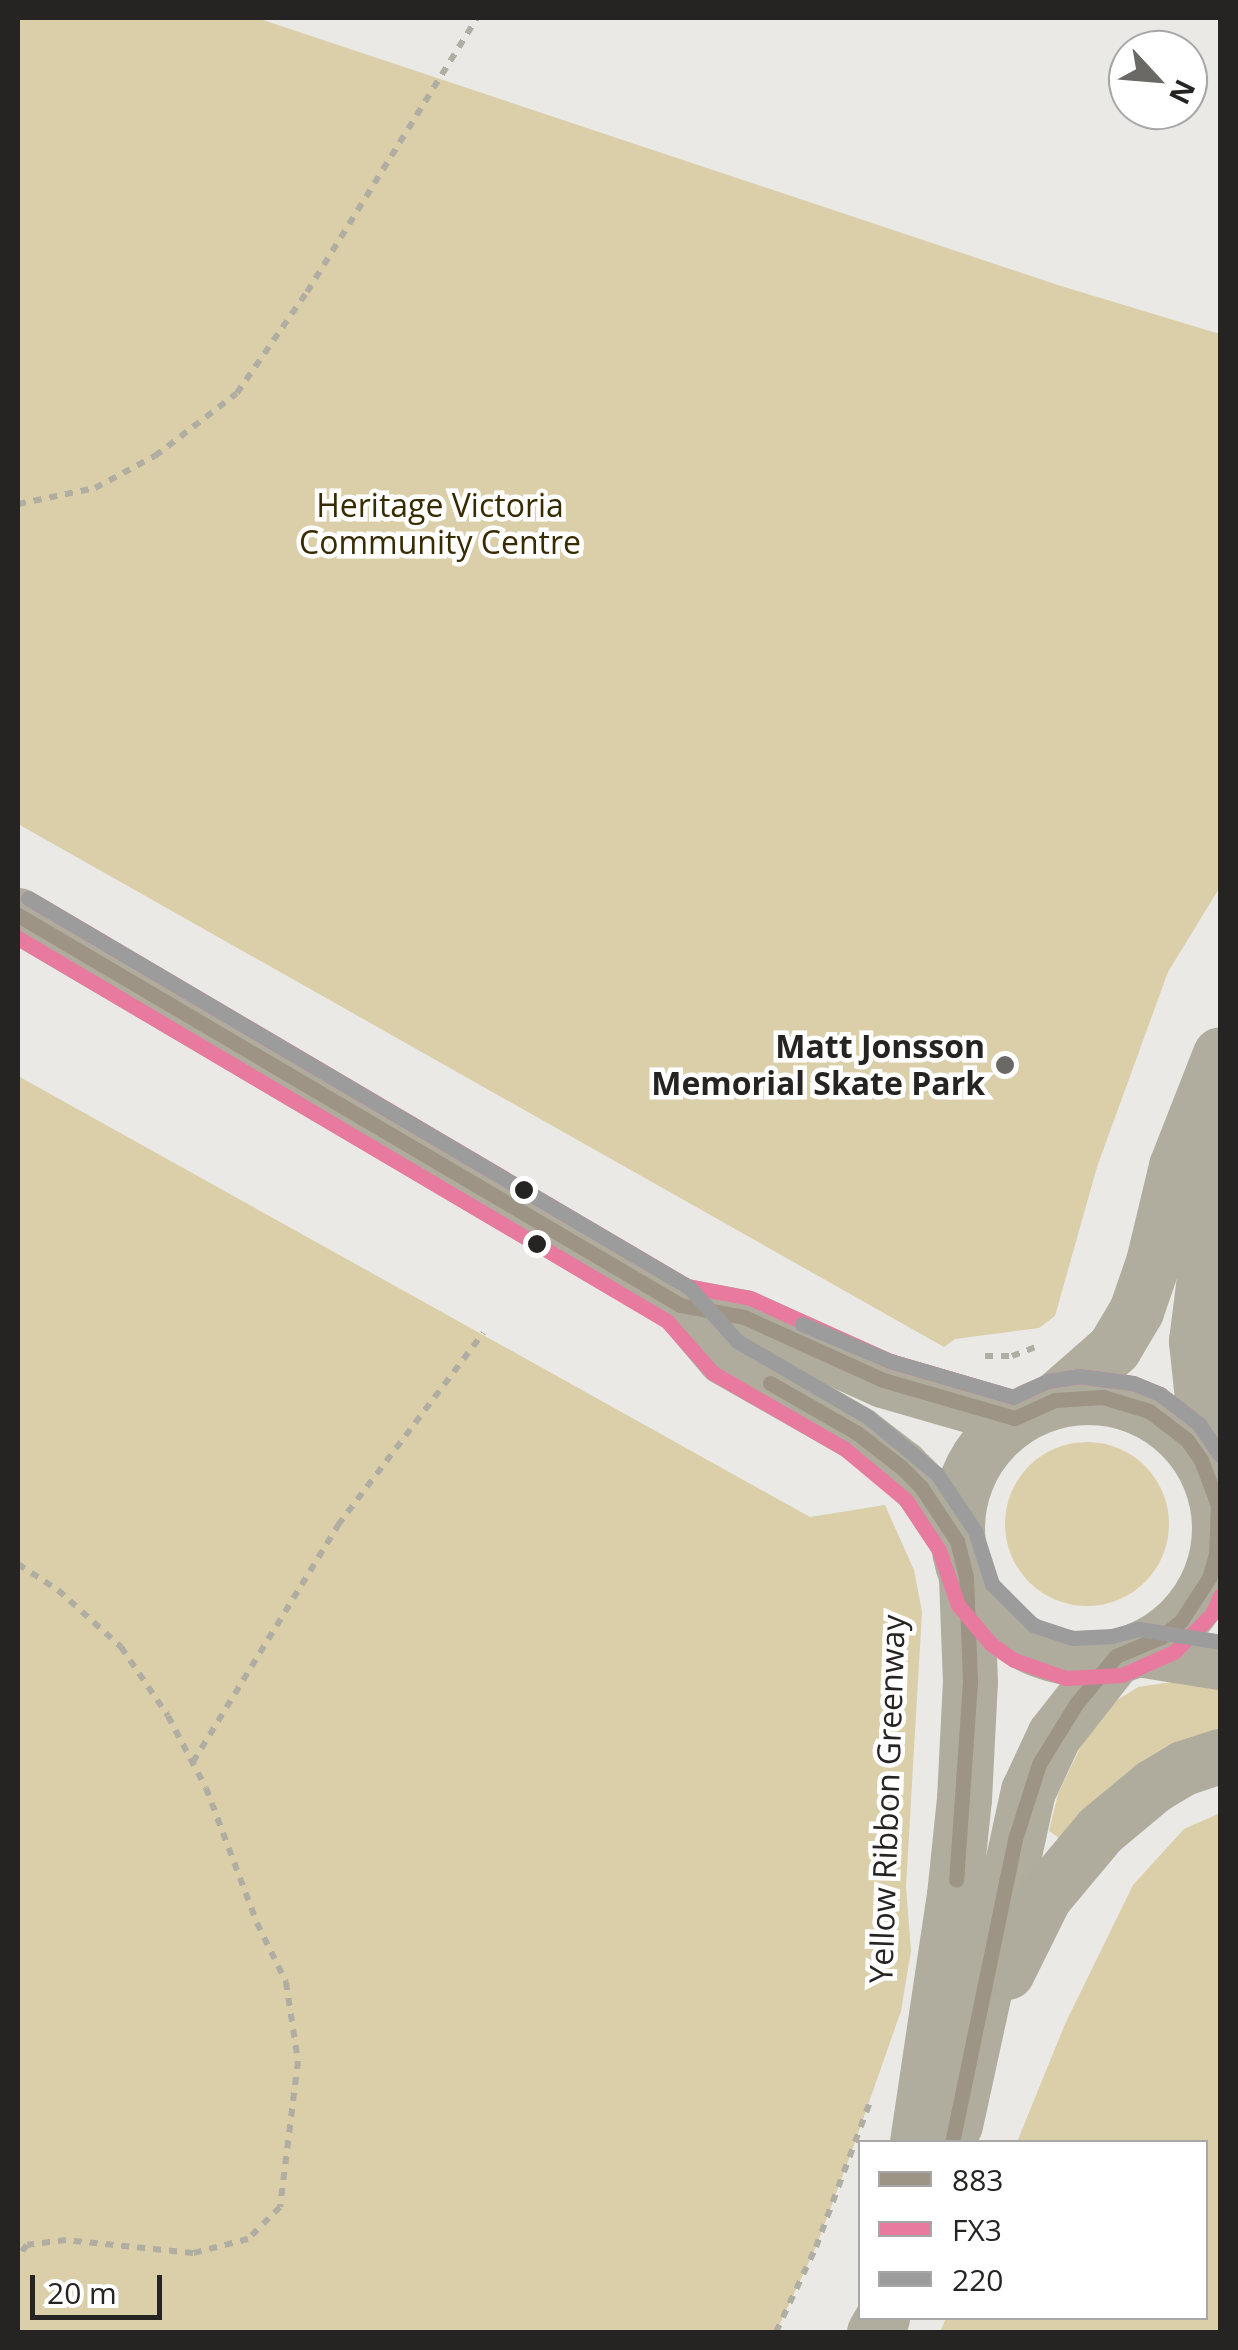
<!DOCTYPE html>
<html>
<head>
<meta charset="utf-8">
<style>
	body { margin:0 }
	#map { position:relative; width:1238px; height:2350px; overflow:hidden; background:#eae9e5; font-family:"Open Sans",sans-serif }
	div>[style] { position:absolute }
	.green>* { inset:0; background:#dbcfa9 }
	.round { border-radius:50% }
	.path>* { height:6px; margin-top:-3px; transform-origin:0; background:repeating-linear-gradient(90deg,#b0ada2 0 8px,transparent 0 16px) }
	.tertiary>* { height:55px; margin:-27.5px; padding:0 27.5px; transform-origin:27.5px; border-radius:27.5px; background:#b1ad9e }
	.secondary>* { height:55px; margin:-27.5px; padding:0 27.5px; transform-origin:27.5px; border-radius:27.5px; background:#b0ac9d }
	.secondary>.ring { margin:-27.5px; padding:0; box-sizing:content-box; background:none; border:55px solid #b0ac9d; border-radius:50% }
	.bus-1>* { height:15px; margin:-7.5px; padding:0 7.5px; transform-origin:7.5px; border-radius:7.5px; background:#9d9486 }
	.bus-2>* { height:15px; margin:-7.5px; padding:0 7.5px; transform-origin:7.5px; border-radius:7.5px; background:#e87a9f }
	.bus-3>* { height:15px; margin:-7.5px; padding:0 7.5px; transform-origin:7.5px; border-radius:7.5px; background:#9d9c9c }
	.dots>* { width:28px; height:28px; translate:-50% -50%; box-sizing:border-box; border:5px solid #fff; border-radius:50% }
	span { translate:-50% -50%; white-space:nowrap; text-align:center; line-height:1.15; -webkit-text-stroke:9px #fff; paint-order:stroke }
	.park-label { font-size:32px; color:#382b00 }
	.poi-label { font-size:32px; color:#252422; font-weight:700 }
	.right { translate:-100% -50%; text-align:right }
	.street-label { font-size:32px; color:#252422 }
	.frame { position:absolute; inset:0; border:20px solid #252422; pointer-events:none }
	.legend { position:absolute; left:858px; top:2140px; width:350px; height:180px; box-sizing:border-box; background:#fff; border:2px solid #a8a7a7; margin:0; padding:12px 18px; list-style:none; font-size:30px; color:#252422 }
	.legend li { display:flex; align-items:center; gap:20px; height:50px }
	.legend b { width:50px; border:2px solid #a8a7a7 }
	.north { position:absolute; left:1108px; top:30px; width:100px; height:100px; box-sizing:border-box; background:#fff; border:2px solid #a8a7a7; border-radius:50%; rotate:116deg; font-size:28px; font-weight:700; line-height:40px; text-align:center; color:#252422 }
	.north::after { content:''; display:block; margin:auto; width:35px; height:45px; background:#6a6966; clip-path:polygon(50% 0,100% 100%,50% 72%,0 100%) }
	.scale { position:absolute; left:30px; top:2275px; width:132px; height:45px; box-sizing:border-box; border:5px solid #252422; border-top:0; padding-left:12px; font-size:30px; line-height:35px; white-space:nowrap; color:#252422; -webkit-text-stroke:8px #fff; paint-order:stroke }
</style>
</head>
<body>
<div id="map">
	<div class="green">
		<i style="clip-path:polygon(18px 18px,257px 18px,1061px 286px,1220px 334px,1220px 887px,1168px 972px,1097px 1167px,1055px 1316px,1039px 1328px,955px 1339px,944px 1347px,18px 824px)"></i>
		<i style="clip-path:polygon(18px 1076px,810px 1517px,885px 1505px,914px 1570px,922px 1612px,906px 1887px,911px 1951px,901px 2011px,853px 2148px,816px 2247px,776px 2332px,18px 2332px)"></i>
		<i class="round" style="left:1005px;top:1442px;width:164px;height:164px"></i>
		<i style="clip-path:polygon(1178px 1681px,1220px 1688px,1220px 1732px,1059px 1838px,1049px 1831px,1058px 1794px,1090px 1727px,1114px 1702px,1138px 1687px)"></i>
		<i style="clip-path:polygon(1220px 1813px,1220px 2332px,940px 2332px,946px 2318px,1206px 2318px,1206px 2142px,1017px 2142px,1065px 2024px,1133px 1885px,1184px 1829px)"></i>
	</div>
	<div class="path">
		<i style="left:18px;top:504px;width:79px;rotate:-11.7deg"></i>
		<i style="left:95px;top:488px;width:68px;rotate:-28.1deg"></i>
		<i style="left:155px;top:456px;width:103px;rotate:-37.5deg"></i>
		<i style="left:237px;top:393px;width:123px;rotate:-55.3deg"></i>
		<i style="left:307px;top:292px;width:322px;rotate:-58.2deg"></i>
		<i style="left:985px;top:1356px;width:27px"></i>
		<i style="left:1012px;top:1356px;width:26px;rotate:-21deg"></i>
		<i style="left:18px;top:1564px;width:48px;rotate:33deg"></i>
		<i style="left:58px;top:1590px;width:85px;rotate:42.1deg"></i>
		<i style="left:121px;top:1647px;width:83px;rotate:55.7deg"></i>
		<i style="left:168px;top:1716px;width:81px;rotate:62.2deg"></i>
		<i style="left:206px;top:1788px;width:144px;rotate:69.3deg"></i>
		<i style="left:257px;top:1923px;width:66px;rotate:63.8deg"></i>
		<i style="left:286px;top:1982px;width:80px;rotate:81.4deg"></i>
		<i style="left:298px;top:2061px;width:147px;rotate:97deg"></i>
		<i style="left:280px;top:2207px;width:45px;rotate:135deg"></i>
		<i style="left:248px;top:2239px;width:57px;rotate:165.7deg"></i>
		<i style="left:193px;top:2253px;width:128px;rotate:-174.2deg"></i>
		<i style="left:66px;top:2240px;width:39px;rotate:173deg"></i>
		<i style="left:27px;top:2245px;width:14px;rotate:129deg"></i>
		<i style="left:193px;top:1762px;width:278px;rotate:-58.5deg"></i>
		<i style="left:338px;top:1525px;width:241px;rotate:-52.9deg"></i>
		<i style="left:776px;top:2332px;width:94px;rotate:-64.8deg"></i>
		<i style="left:816px;top:2247px;width:158px;rotate:-69.6deg"></i>
	</div>
	<div class="tertiary">
		<i style="left:1055px;top:1400px;width:79px;rotate:-41.4deg"></i>
		<i style="left:1114px;top:1348px;width:43px;rotate:-59.3deg"></i>
		<i style="left:1136px;top:1311px;width:52px;rotate:-70.9deg"></i>
		<i style="left:1153px;top:1262px;width:99px;rotate:-76.5deg"></i>
		<i style="left:1176px;top:1166px;width:120px;rotate:-68.6deg"></i>
		<i style="left:1211px;top:1482px;width:142px;rotate:-96.1deg"></i>
		<i style="left:1196px;top:1341px;width:193px;rotate:-82.8deg"></i>
		<i style="left:955px;top:2125px;width:342px;rotate:-77.7deg"></i>
		<i style="left:1028px;top:1791px;width:62px;rotate:-65.1deg"></i>
		<i style="left:1054px;top:1735px;width:100px;rotate:-51.9deg"></i>
		<i style="left:917px;top:2142px;width:250px;rotate:-81.5deg"></i>
		<i style="left:954px;top:1895px;width:97px;rotate:-84.1deg"></i>
		<i style="left:964px;top:1799px;width:117px;rotate:-87.1deg"></i>
		<i style="left:970px;top:1682px;width:105px;rotate:-92.2deg"></i>
		<i style="left:874px;top:2332px;width:16px;rotate:-60deg"></i>
	</div>
	<div class="secondary">
		<i style="left:18px;top:915px;width:768px;rotate:30.5deg"></i>
		<i style="left:680px;top:1305px;width:68px;rotate:49.8deg"></i>
		<i style="left:724px;top:1357px;width:153px;rotate:29.7deg"></i>
		<i style="left:857px;top:1433px;width:56px;rotate:37.7deg"></i>
		<i style="left:901px;top:1467px;width:28px;rotate:45deg"></i>
		<i style="left:921px;top:1487px;width:65px;rotate:56.3deg"></i>
		<i style="left:680px;top:1305px;width:65px;rotate:10.6deg"></i>
		<i style="left:744px;top:1317px;width:153px;rotate:24.4deg"></i>
		<i style="left:883px;top:1380px;width:137px;rotate:16.1deg"></i>
		<i class="ring" style="left:957px;top:1397px;width:207px;height:207px"></i>
		<i style="left:1138px;top:1649px;width:83px;rotate:9deg"></i>
		<i style="left:1007px;top:1972px;width:84px;rotate:-63.7deg"></i>
		<i style="left:1044px;top:1897px;width:87px;rotate:-50.1deg"></i>
		<i style="left:1100px;top:1830px;width:69px;rotate:-39.7deg"></i>
		<i style="left:1153px;top:1786px;width:35px;rotate:-31deg"></i>
		<i style="left:1183px;top:1768px;width:39px;rotate:-18deg"></i>
	</div>
	<div class="bus-1">
		<i style="left:18px;top:915px;width:768px;rotate:30.5deg"></i>
		<i style="left:680px;top:1305px;width:65px;rotate:10.6deg"></i>
		<i style="left:744px;top:1317px;width:153px;rotate:24.4deg"></i>
		<i style="left:883px;top:1380px;width:137px;rotate:16.1deg"></i>
		<i style="left:1015px;top:1418px;width:44px;rotate:-24.2deg"></i>
		<i style="left:1055px;top:1400px;width:48px;rotate:-3.6deg"></i>
		<i style="left:1103px;top:1397px;width:48px;rotate:16.9deg"></i>
		<i style="left:1149px;top:1411px;width:48px;rotate:37.3deg"></i>
		<i style="left:1187px;top:1440px;width:24px;rotate:55deg"></i>
		<i style="left:1201px;top:1460px;width:48px;rotate:69.3deg"></i>
		<i style="left:1218px;top:1505px;width:49px;rotate:92.3deg"></i>
		<i style="left:1216px;top:1554px;width:25px;rotate:106deg"></i>
		<i style="left:1209px;top:1578px;width:51px;rotate:123.1deg"></i>
		<i style="left:1181px;top:1621px;width:26px;rotate:141deg"></i>
		<i style="left:1161px;top:1637px;width:49px;rotate:157.1deg"></i>
		<i style="left:1116px;top:1656px;width:62px;rotate:129.8deg"></i>
		<i style="left:1076px;top:1704px;width:70px;rotate:121.7deg"></i>
		<i style="left:1039px;top:1764px;width:79px;rotate:107.7deg"></i>
		<i style="left:1015px;top:1839px;width:309px;rotate:101.7deg"></i>
		<i style="left:770px;top:1383px;width:100px;rotate:29.9deg"></i>
		<i style="left:857px;top:1433px;width:56px;rotate:37.7deg"></i>
		<i style="left:901px;top:1467px;width:28px;rotate:45deg"></i>
		<i style="left:921px;top:1487px;width:65px;rotate:56.3deg"></i>
		<i style="left:957px;top:1541px;width:37px;rotate:76deg"></i>
		<i style="left:966px;top:1577px;width:105px;rotate:87.8deg"></i>
		<i style="left:970px;top:1682px;width:198px;rotate:94deg"></i>
	</div>
	<div class="bus-2">
		<i style="left:28px;top:898px;width:765px;rotate:30.49deg"></i>
		<i style="left:687px;top:1286px;width:64px;rotate:10.8deg"></i>
		<i style="left:750px;top:1298px;width:154px;rotate:24.2deg"></i>
		<i style="left:890px;top:1361px;width:128px;rotate:16.3deg"></i>
		<i style="left:1013px;top:1397px;width:38px;rotate:-25deg"></i>
		<i style="left:1048px;top:1381px;width:30px;rotate:-9deg"></i>
		<i style="left:1078px;top:1376px;width:55px;rotate:7.3deg"></i>
		<i style="left:1133px;top:1383px;width:29px;rotate:22deg"></i>
		<i style="left:1160px;top:1394px;width:49px;rotate:37.6deg"></i>
		<i style="left:1199px;top:1424px;width:37px;rotate:56deg"></i>
		<i style="left:18px;top:938px;width:754px;rotate:30.55deg"></i>
		<i style="left:667px;top:1321px;width:69px;rotate:48.5deg"></i>
		<i style="left:713px;top:1373px;width:152px;rotate:29.9deg"></i>
		<i style="left:845px;top:1449px;width:80px;rotate:39.9deg"></i>
		<i style="left:906px;top:1500px;width:60px;rotate:56.6deg"></i>
		<i style="left:939px;top:1550px;width:58px;rotate:70.9deg"></i>
		<i style="left:958px;top:1605px;width:51px;rotate:49.8deg"></i>
		<i style="left:991px;top:1644px;width:28px;rotate:35deg"></i>
		<i style="left:1014px;top:1660px;width:55px;rotate:19.1deg"></i>
		<i style="left:1066px;top:1678px;width:56px;rotate:-3.1deg"></i>
		<i style="left:1122px;top:1675px;width:57px;rotate:-23.9deg"></i>
		<i style="left:1174px;top:1652px;width:54px;rotate:-45deg"></i>
		<i style="left:1212px;top:1614px;width:20px;rotate:-66deg"></i>
	</div>
	<div class="bus-3">
		<i style="left:28px;top:898px;width:768px;rotate:30.5deg"></i>
		<i style="left:690px;top:1288px;width:71px;rotate:48.4deg"></i>
		<i style="left:737px;top:1341px;width:151px;rotate:30.1deg"></i>
		<i style="left:868px;top:1417px;width:89px;rotate:39.6deg"></i>
		<i style="left:937px;top:1474px;width:69px;rotate:56.3deg"></i>
		<i style="left:975px;top:1531px;width:56px;rotate:72.2deg"></i>
		<i style="left:992px;top:1584px;width:58px;rotate:45deg"></i>
		<i style="left:1033px;top:1625px;width:41px;rotate:18.4deg"></i>
		<i style="left:1072px;top:1638px;width:40px;rotate:-2.9deg"></i>
		<i style="left:1112px;top:1636px;width:28px;rotate:-15deg"></i>
		<i style="left:1139px;top:1629px;width:82px;rotate:9.1deg"></i>
		<i style="left:802px;top:1324px;width:95px;rotate:22.8deg"></i>
		<i style="left:890px;top:1361px;width:128px;rotate:16.3deg"></i>
		<i style="left:1013px;top:1397px;width:38px;rotate:-25deg"></i>
		<i style="left:1048px;top:1381px;width:30px;rotate:-9deg"></i>
		<i style="left:1078px;top:1376px;width:55px;rotate:7.3deg"></i>
		<i style="left:1133px;top:1383px;width:29px;rotate:22deg"></i>
		<i style="left:1160px;top:1394px;width:49px;rotate:37.6deg"></i>
		<i style="left:1199px;top:1424px;width:37px;rotate:56deg"></i>
	</div>
	<div class="dots">
		<i style="left:1005px;top:1065px;background:#6a6966"></i>
		<i style="left:524px;top:1190px;background:#252422"></i>
		<i style="left:537px;top:1244px;background:#252422"></i>
	</div>
	<div class="park-label">
		<span style="left:440px;top:524px">Heritage Victoria<br>Community Centre</span>
	</div>
	<div class="poi-label">
		<span class="right" style="left:985px;top:1065px">Matt Jonsson<br>Memorial Skate Park</span>
	</div>
	<div class="street-label">
		<span style="left:887px;top:1799px;rotate:-88deg">Yellow Ribbon Greenway</span>
	</div>
	<div class="frame"></div>
	<ul class="legend">
	<li><b style="height:12px;background:#9d9486"></b>883</li>
	<li><b style="height:12px;background:#e87a9f"></b>FX3</li>
	<li><b style="height:12px;background:#9d9c9c"></b>220</li>
	</ul>
	<div class="north">N</div>
	<div class="scale">20 m</div>
</div>
</body>
</html>
